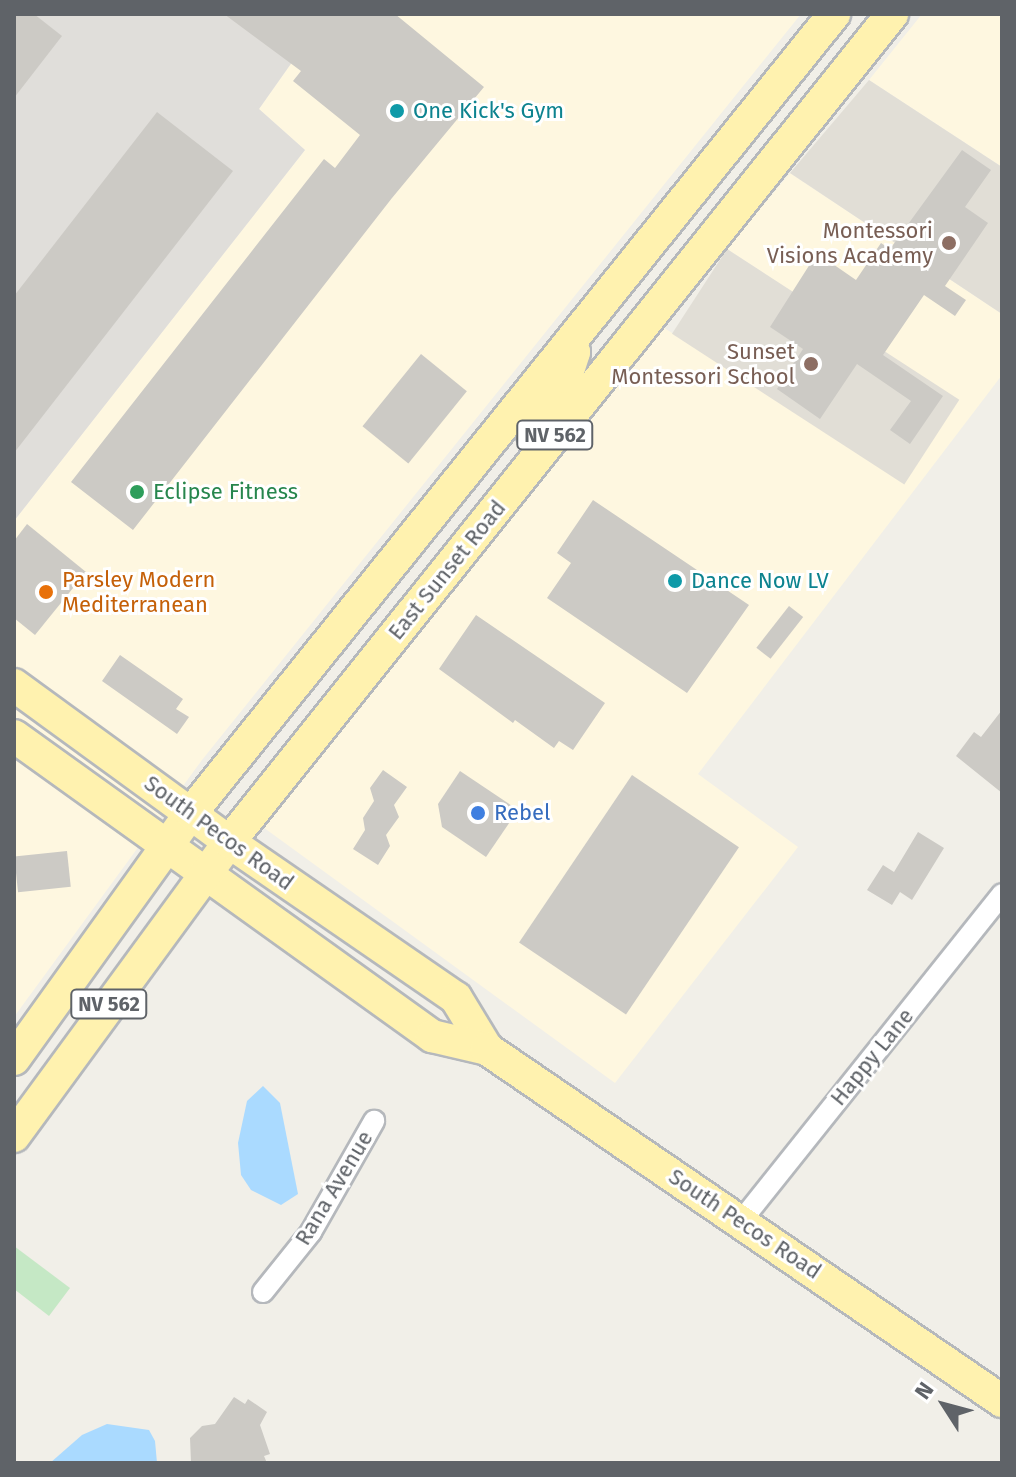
<!DOCTYPE html>
<html>
<head>
<meta charset="utf-8">
<style>
	body { margin:0 }
	#map { position:relative; width:1016px; height:1477px; overflow:hidden; background:#f1efe8; font-family:"Fira Sans",sans-serif }
	div>[style] { position:absolute }
	.commercial>* { inset:0; background:#fef7e0 }
	.industrial>* { inset:0; background:#e0deda }
	.education>* { inset:0; background:#e1ded6; transform-origin:0 0 }
	.green>* { inset:0; background:#c5e8c5 }
	.water>* { inset:0; background:#aadaff }
	.building>* { inset:0; background:#cccac5; transform-origin:0 0 }
	.roads { filter:drop-shadow(2px 0 #b5b8bc) drop-shadow(-2px 0 #b5b8bc) drop-shadow(0 2px #b5b8bc) drop-shadow(0 -2px #b5b8bc) }
	.street>* { height:20px; margin:-10px; padding:0 10px; transform-origin:10px; border-radius:10px; background:#fff }
	.primary>* { height:32px; margin:-16px; padding:0 16px; transform-origin:16px; border-radius:16px; background:#fff2af }
	.dots>* { width:22px; height:22px; translate:-50% -50%; box-sizing:border-box; border:4px solid #fff; border-radius:50% }
	span { translate:-50% -50%; white-space:nowrap; text-align:center; line-height:1.15; -webkit-text-stroke:6px #fff; paint-order:stroke }
	.shield-label span { padding:2px 6px; background:#fff; border:2px solid; border-radius:6px; -webkit-text-stroke-width:0 }
	.shield-label { font-size:20px; color:#5f6368; font-weight:700 }
	.culture-label { font-size:22px; color:#0d838f }
	.left { translate:0 -50%; text-align:left }
	.education-label { font-size:22px; color:#785e54 }
	.right { translate:-100% -50%; text-align:right }
	.leisure-label { font-size:22px; color:#27864d }
	.street-label { font-size:22px; color:#5f6368 }
	.food-label { font-size:22px; color:#c56008 }
	.shop-label { font-size:22px; color:#366cbe }
	.frame { position:absolute; inset:0; border:16px solid #5f6368; pointer-events:none }
	.north { position:absolute; left:904px; top:1365px; width:80px; height:80px; -webkit-text-stroke:6px #fff; paint-order:stroke; rotate:306deg; font-size:22px; font-weight:700; line-height:32px; text-align:center; color:#5f6368 }
	.north::after { content:''; display:block; margin:auto; width:28px; height:36px; background:#5f6368; clip-path:polygon(50% 0,100% 100%,50% 72%,0 100%) }
</style>
</head>
<body>
<div id="map">
	<div class="commercial">
		<i style="clip-path:polygon(326px 14px,801px 14px,202px 760px,14px 1017px,14px 521px,305px 150px,259px 109px)"></i>
		<i style="clip-path:polygon(922px 14px,1002px 14px,1002px 167px,869px 80px)"></i>
		<i style="clip-path:polygon(790px 173px,1002px 314px,1002px 375px,698px 774px,798px 847px,615px 1083px,256px 822px,661px 326px,901px 477px,958px 401px,727px 249px)"></i>
	</div>
	<div class="industrial">
		<i style="clip-path:polygon(14px 14px,326px 14px,259px 109px,305px 150px,14px 521px)"></i>
	</div>
	<div class="education">
		<i style="clip-path:polygon(869px 80px,1002px 167px,1002px 314px,790px 173px)"></i>
		<i style="left:727px;top:249px;width:277px;height:101px;rotate:33deg"></i>
	</div>
	<div class="green">
		<i style="clip-path:polygon(14px 1246px,70px 1288px,49px 1316px,14px 1289px)"></i>
	</div>
	<div class="water">
		<i style="clip-path:polygon(263px 1086px,280px 1103px,298px 1194px,281px 1205px,251px 1190px,241px 1175px,238px 1143px,247px 1101px)"></i>
		<i style="clip-path:polygon(107px 1424px,149px 1430px,155px 1441px,157px 1463px,50px 1463px,82px 1435px)"></i>
	</div>
	<div class="building">
		<i style="clip-path:polygon(14px 14px,34px 14px,62px 36px,14px 98px)"></i>
		<i style="clip-path:polygon(224px 14px,395px 14px,484px 87px,392px 198px,133px 530px,71px 482px,324px 159px,335px 168px,360px 135px,293px 81px,301px 71px)"></i>
		<i style="clip-path:polygon(157px 112px,233px 171px,14px 453px,14px 296px)"></i>
		<i style="clip-path:polygon(962px 150px,991px 170px,965px 207px,988px 223px,945px 286px,966px 300px,955px 316px,924px 295px,883px 355px,943px 396px,910px 444px,890px 430px,911px 401px,857px 364px,820px 419px,777px 389px,803px 349px,770px 327px,817px 253px,856px 280px,881px 243px,890px 249px)"></i>
		<i style="left:421px;top:354px;width:59px;height:93px;rotate:39deg"></i>
		<i style="clip-path:polygon(593px 500px,749px 605px,687px 693px,547px 598px,571px 563px,557px 553px)"></i>
		<i style="clip-path:polygon(27px 524px,86px 572px,35px 635px,14px 618px,14px 541px)"></i>
		<i style="left:789px;top:606px;width:18px;height:53px;rotate:38deg"></i>
		<i style="clip-path:polygon(476px 615px,605px 703px,573px 750px,559px 741px,554px 748px,515px 720px,513px 723px,439px 669px)"></i>
		<i style="clip-path:polygon(120px 655px,183px 699px,176px 709px,189px 717px,177px 734px,102px 681px)"></i>
		<i style="clip-path:polygon(1002px 710px,1002px 793px,956px 756px,974px 732px,981px 737px)"></i>
		<i style="clip-path:polygon(383px 770px,407px 787px,394px 805px,399px 817px,386px 835px,390px 846px,378px 865px,353px 849px,365px 830px,363px 818px,374px 801px,370px 788px)"></i>
		<i style="clip-path:polygon(460px 771px,518px 810px,486px 857px,442px 827px,438px 804px)"></i>
		<i style="left:632px;top:775px;width:129px;height:202px;rotate:34deg"></i>
		<i style="clip-path:polygon(918px 832px,944px 848px,912px 900px,900px 892px,892px 905px,867px 890px,883px 865px,894px 872px)"></i>
		<i style="left:67px;top:851px;width:36px;height:53px;rotate:84deg"></i>
		<i style="clip-path:polygon(234px 1397px,245px 1404px,248px 1399px,267px 1412px,260px 1425px,270px 1454px,264px 1456px,267px 1463px,191px 1463px,190px 1438px,202px 1426px,215px 1424px)"></i>
	</div>
	<div class="roads">
		<div class="street">
			<i style="left:742px;top:1220px;width:417px;rotate:-51.4deg"></i>
			<i style="left:263px;top:1292px;width:77px;rotate:-51.3deg"></i>
			<i style="left:311px;top:1232px;width:128px;rotate:-60.4deg"></i>
		</div>
		<div class="primary">
			<i style="left:532px;top:432px;width:65px;rotate:-58.3deg"></i>
			<i style="left:566px;top:377px;width:26px;rotate:-72deg"></i>
			<i style="left:574px;top:352px;width:7px;rotate:-117deg"></i>
			<i style="left:14px;top:685px;width:266px;rotate:36.1deg"></i>
			<i style="left:229px;top:842px;width:275px;rotate:34.5deg"></i>
			<i style="left:456px;top:998px;width:60px;rotate:58.7deg"></i>
			<i style="left:14px;top:736px;width:515px;rotate:35.67deg"></i>
			<i style="left:432px;top:1036px;width:57px;rotate:13.3deg"></i>
			<i style="left:487px;top:1049px;width:624px;rotate:34.35deg"></i>
			<i style="left:14px;top:1059px;width:303px;rotate:-54.3deg"></i>
			<i style="left:191px;top:813px;width:1026px;rotate:-51.17deg"></i>
			<i style="left:14px;top:1136px;width:364px;rotate:-53.8deg"></i>
			<i style="left:229px;top:842px;width:1061px;rotate:-51.31deg"></i>
		</div>
	</div>
	<div class="dots">
		<i style="left:397px;top:111px;background:#0f9aa8"></i>
		<i style="left:949px;top:243px;background:#8d6e63"></i>
		<i style="left:811px;top:364px;background:#8d6e63"></i>
		<i style="left:137px;top:492px;background:#2e9e5b"></i>
		<i style="left:675px;top:581px;background:#0f9aa8"></i>
		<i style="left:46px;top:592px;background:#e8710a"></i>
		<i style="left:478px;top:813px;background:#3f7fe0"></i>
	</div>
	<div class="shield-label">
		<span style="left:555px;top:435px">NV 562</span>
		<span style="left:109px;top:1004px">NV 562</span>
	</div>
	<div class="culture-label">
		<span class="left" style="left:413px;top:111px">One Kick's Gym</span>
		<span class="left" style="left:691px;top:581px">Dance Now LV</span>
	</div>
	<div class="education-label">
		<span class="right" style="left:933px;top:243px">Montessori<br>Visions Academy</span>
		<span class="right" style="left:795px;top:364px">Sunset<br>Montessori School</span>
	</div>
	<div class="leisure-label">
		<span class="left" style="left:153px;top:492px">Eclipse Fitness</span>
	</div>
	<div class="street-label">
		<span style="left:447px;top:570px;rotate:-51deg">East Sunset Road</span>
		<span style="left:219px;top:833px;rotate:36deg">South Pecos Road</span>
		<span style="left:872px;top:1057px;rotate:-51deg">Happy Lane</span>
		<span style="left:334px;top:1188px;rotate:-59deg">Rana Avenue</span>
		<span style="left:745px;top:1224px;rotate:34deg">South Pecos Road</span>
	</div>
	<div class="food-label">
		<span class="left" style="left:62px;top:592px">Parsley Modern<br>Mediterranean</span>
	</div>
	<div class="shop-label">
		<span class="left" style="left:494px;top:813px">Rebel</span>
	</div>
	<div class="frame"></div>
	<div class="north">N</div>
</div>
</body>
</html>
